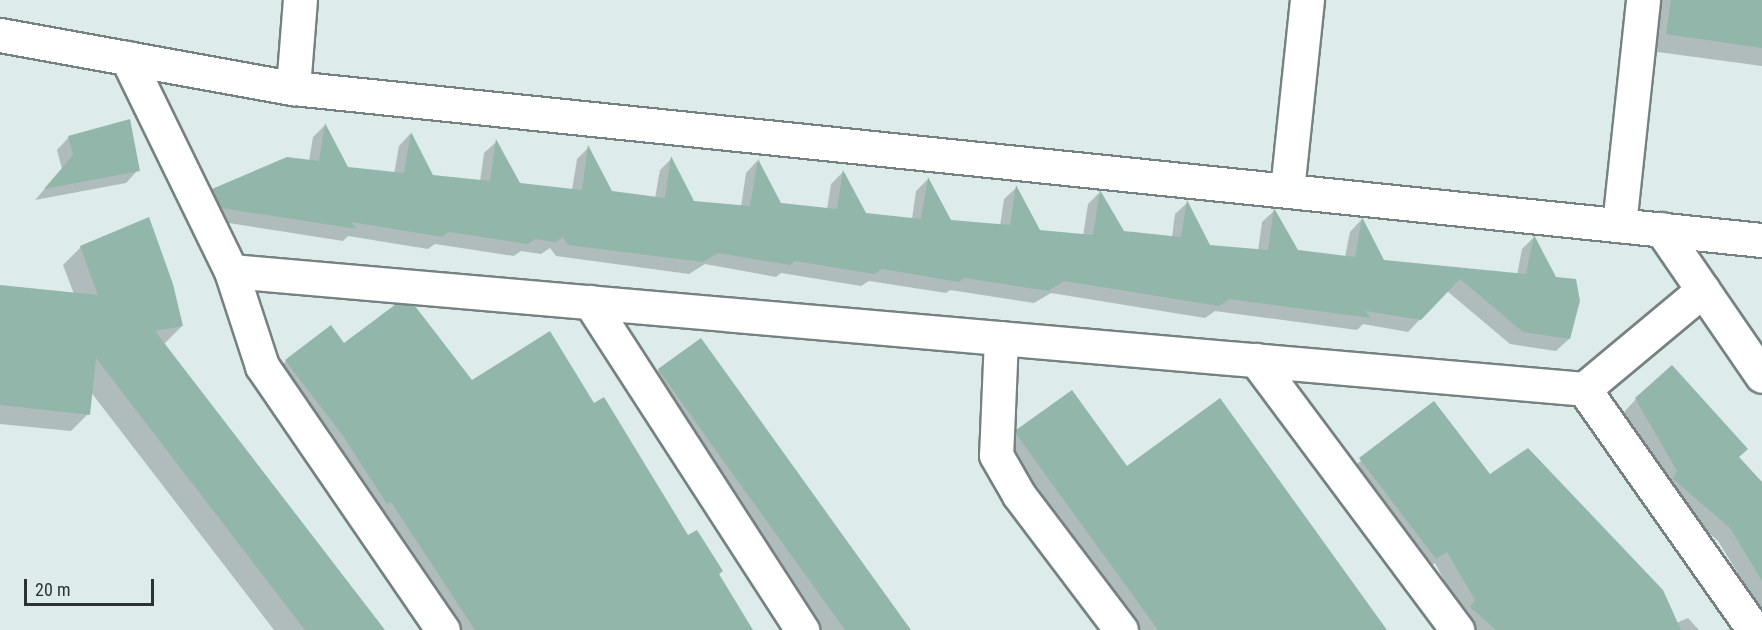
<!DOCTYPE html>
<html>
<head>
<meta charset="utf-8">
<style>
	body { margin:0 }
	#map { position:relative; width:1762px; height:630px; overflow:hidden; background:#ddeceb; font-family:"Roboto Condensed",sans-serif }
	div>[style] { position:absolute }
	.shadow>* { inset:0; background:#0003 }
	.building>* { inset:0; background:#92b6a9 }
	.roads { filter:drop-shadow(2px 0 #758281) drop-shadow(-2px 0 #758281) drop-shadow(0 2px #758281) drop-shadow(0 -2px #758281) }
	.street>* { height:33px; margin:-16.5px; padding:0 16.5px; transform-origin:16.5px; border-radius:16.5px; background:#fff }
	span { translate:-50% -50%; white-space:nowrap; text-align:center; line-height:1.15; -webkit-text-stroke:4.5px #ddeceb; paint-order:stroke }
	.scale { position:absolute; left:24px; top:579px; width:130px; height:27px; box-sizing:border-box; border:3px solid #2c3231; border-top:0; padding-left:8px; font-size:18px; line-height:21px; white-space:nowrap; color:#2c3231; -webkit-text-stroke:4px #ddeceb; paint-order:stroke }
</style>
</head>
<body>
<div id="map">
	<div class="shadow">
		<i style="clip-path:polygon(1657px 0,1762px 0,1762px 66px,1650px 51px)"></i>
		<i style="clip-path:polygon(324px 126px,347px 169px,394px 174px,399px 146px,410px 134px,432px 177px,480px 181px,484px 153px,496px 142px,519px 184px,572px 190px,577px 159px,588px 148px,611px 192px,655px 198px,660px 170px,671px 159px,694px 202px,741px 207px,746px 173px,757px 161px,780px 205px,827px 209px,831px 184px,843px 172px,865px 214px,912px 219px,916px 191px,927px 180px,950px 222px,1000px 226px,1004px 199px,1016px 188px,1039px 231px,1083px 236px,1088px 204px,1099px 193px,1123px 232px,1172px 237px,1175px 214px,1187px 203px,1209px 246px,1258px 251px,1262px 222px,1274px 211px,1297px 251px,1345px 257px,1350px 232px,1361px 220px,1383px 261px,1517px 275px,1522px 249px,1533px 238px,1555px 279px,1569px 339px,1556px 351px,1510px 344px,1447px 291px,1408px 332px,1363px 324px,1357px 330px,1215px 311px,1205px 318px,1051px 293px,1034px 303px,950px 290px,946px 293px,869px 281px,861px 286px,781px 273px,776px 277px,705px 264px,689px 274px,556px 256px,550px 248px,541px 254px,521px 251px,514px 256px,435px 244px,428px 249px,348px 236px,343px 241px,209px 220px,201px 203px,213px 191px,309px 161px,313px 137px)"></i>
		<i style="clip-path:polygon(69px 137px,138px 170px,126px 183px,35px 200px,62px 169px,57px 150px)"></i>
		<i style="clip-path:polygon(81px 247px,182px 326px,164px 344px,384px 630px,274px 630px,90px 391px,88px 414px,71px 431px,0 424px,0 286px,74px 294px,63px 265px)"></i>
		<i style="clip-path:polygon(701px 340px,909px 630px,817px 630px,642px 387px,659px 370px)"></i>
		<i style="clip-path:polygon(344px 345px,472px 382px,594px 405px,687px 537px,717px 575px,751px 630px,457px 630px,274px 374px,286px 361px)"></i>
		<i style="clip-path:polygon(1636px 399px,1738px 457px,1762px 484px,1762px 618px,1749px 607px,1754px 600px,1718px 541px,1661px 492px,1666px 485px,1624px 412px)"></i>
		<i style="clip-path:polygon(1433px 403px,1490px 476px,1676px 623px,1688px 618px,1699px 630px,1470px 630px,1435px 563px,1423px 570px,1347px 472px)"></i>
		<i style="clip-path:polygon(1017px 431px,1127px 468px,1385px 630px,1125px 630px,997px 451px)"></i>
	</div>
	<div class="building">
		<i style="clip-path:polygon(1671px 0,1762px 0,1762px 48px,1666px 34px)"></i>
		<i style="clip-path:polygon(130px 119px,140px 171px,44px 189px,73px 155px,68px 136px)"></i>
		<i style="clip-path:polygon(325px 123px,348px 167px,404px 173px,411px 132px,433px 175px,490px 181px,496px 139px,520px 183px,582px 190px,588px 145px,612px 191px,665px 198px,671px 156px,694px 201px,750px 206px,758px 159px,781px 203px,837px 209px,843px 170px,866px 213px,921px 219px,928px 177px,951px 220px,1010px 225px,1016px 185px,1040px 230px,1093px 235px,1100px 190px,1124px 231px,1181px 237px,1187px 200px,1210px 245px,1268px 250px,1274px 208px,1298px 250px,1355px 257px,1362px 217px,1384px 260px,1526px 274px,1534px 235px,1556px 277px,1576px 279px,1580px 301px,1570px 339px,1523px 332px,1460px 279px,1421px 320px,1365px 311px,1371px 318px,1229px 299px,1219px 306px,1064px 281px,1048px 291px,964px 278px,959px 282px,882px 269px,874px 274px,795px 261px,790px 265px,718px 253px,703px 262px,568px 245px,563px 237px,555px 242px,535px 239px,528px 244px,449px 232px,442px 237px,351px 222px,357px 229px,221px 208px,212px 189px,287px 157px,319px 161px)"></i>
		<i style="clip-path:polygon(149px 217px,173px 284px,183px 326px,155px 331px,385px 630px,305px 630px,96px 358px,90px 415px,0 405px,0 285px,98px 295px,80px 246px)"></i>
		<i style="clip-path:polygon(396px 304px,415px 306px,472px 380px,550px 331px,594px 403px,604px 397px,688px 535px,697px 530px,723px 571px,719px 574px,753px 630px,475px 630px,391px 502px,387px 504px,343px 436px,285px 360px,331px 325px,344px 343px)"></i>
		<i style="clip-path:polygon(701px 338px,911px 630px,845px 630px,717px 452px,658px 369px)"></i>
		<i style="clip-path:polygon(1672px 365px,1748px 449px,1739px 457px,1762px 482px,1762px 581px,1730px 528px,1673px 479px,1677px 471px,1635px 398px)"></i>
		<i style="clip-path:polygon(1072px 390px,1127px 466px,1220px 398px,1387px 630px,1158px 630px,1016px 434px,1016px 430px)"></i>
		<i style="clip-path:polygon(1434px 401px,1490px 474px,1528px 448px,1663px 590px,1681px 630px,1496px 630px,1470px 607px,1475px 600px,1447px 552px,1436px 559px,1359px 458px)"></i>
	</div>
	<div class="roads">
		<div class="street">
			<i style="left:0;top:35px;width:298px;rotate:10.3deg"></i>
			<i style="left:293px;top:88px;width:1477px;rotate:5.91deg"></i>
			<i style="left:127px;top:58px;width:237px;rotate:64deg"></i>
			<i style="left:231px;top:271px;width:100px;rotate:71.9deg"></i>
			<i style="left:262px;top:366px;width:320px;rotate:55.6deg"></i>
			<i style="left:293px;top:88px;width:88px;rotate:-85.5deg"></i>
			<i style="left:1287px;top:190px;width:191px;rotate:-84deg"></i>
			<i style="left:1619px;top:225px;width:226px;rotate:-83.9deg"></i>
			<i style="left:1661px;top:229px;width:178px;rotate:55.5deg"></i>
			<i style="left:231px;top:271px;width:1358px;rotate:4.98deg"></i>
			<i style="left:1584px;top:389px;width:155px;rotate:-39.8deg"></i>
			<i style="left:590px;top:302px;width:391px;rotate:57.1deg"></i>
			<i style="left:1001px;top:338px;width:117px;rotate:92.4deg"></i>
			<i style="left:996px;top:455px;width:46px;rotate:60.1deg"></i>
			<i style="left:1019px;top:495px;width:169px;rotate:52.9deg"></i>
			<i style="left:1256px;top:360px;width:337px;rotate:53.3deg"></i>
			<i style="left:1584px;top:389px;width:295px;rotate:54.8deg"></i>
		</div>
	</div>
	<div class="scale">20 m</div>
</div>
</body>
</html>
